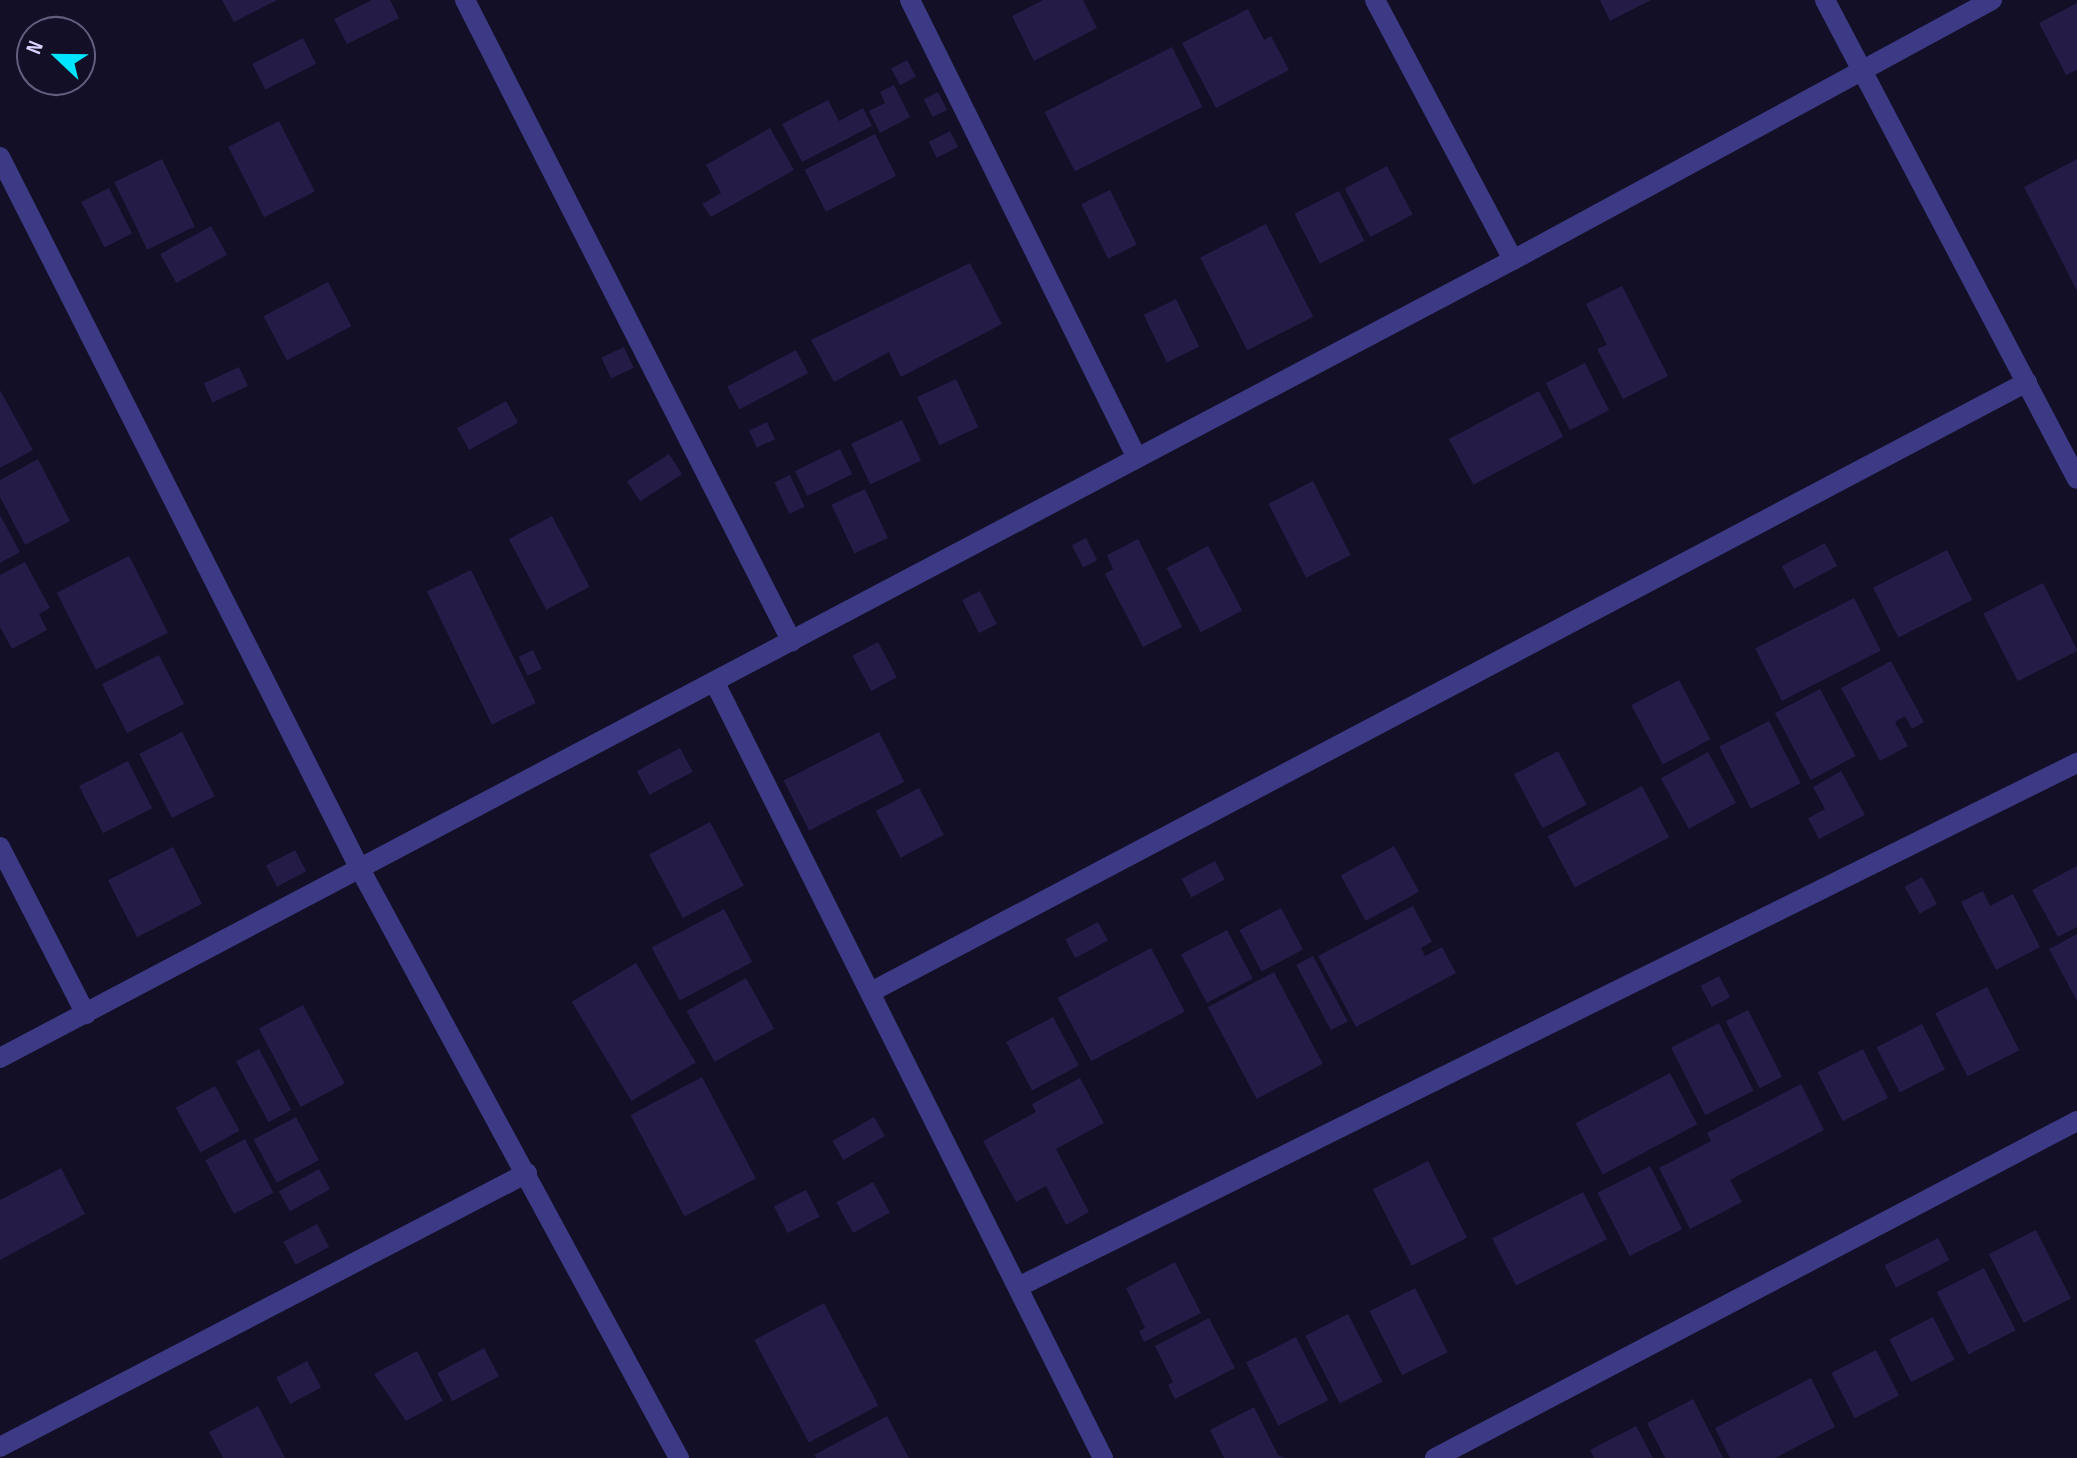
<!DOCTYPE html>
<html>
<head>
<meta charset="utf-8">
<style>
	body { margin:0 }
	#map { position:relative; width:2077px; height:1458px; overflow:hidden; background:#130f26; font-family:"Sofia Sans Condensed",sans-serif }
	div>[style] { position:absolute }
	.building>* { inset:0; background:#241b47; transform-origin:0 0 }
	.minor>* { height:20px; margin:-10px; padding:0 10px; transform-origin:10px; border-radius:10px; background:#3d3a85 }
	span { translate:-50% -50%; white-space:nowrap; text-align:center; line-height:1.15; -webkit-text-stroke:7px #130f26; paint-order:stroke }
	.north { position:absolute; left:16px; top:16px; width:80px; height:80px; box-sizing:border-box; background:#130f26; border:2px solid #625e7d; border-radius:50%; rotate:292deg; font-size:22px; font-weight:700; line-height:32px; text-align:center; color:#d9d4ff }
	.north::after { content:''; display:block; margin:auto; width:28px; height:36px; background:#00e5ff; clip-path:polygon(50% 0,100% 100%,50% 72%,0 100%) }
</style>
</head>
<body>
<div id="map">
	<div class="building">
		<i style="clip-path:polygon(222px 0,277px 0,234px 22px)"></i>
		<i style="clip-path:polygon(372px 0,390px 0,399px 18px,347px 44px,334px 19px)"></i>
		<i style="clip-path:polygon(1043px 0,1083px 0,1097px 28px,1034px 61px,1012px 16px)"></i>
		<i style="clip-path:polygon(1600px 0,1651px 0,1610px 21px)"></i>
		<i style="clip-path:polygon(2077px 3px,2077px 70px,2066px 75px,2039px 23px)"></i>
		<i style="clip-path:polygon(1248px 9px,1264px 40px,1271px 36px,1289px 70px,1216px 108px,1182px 43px)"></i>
		<i style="left:303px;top:38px;width:29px;height:57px;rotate:63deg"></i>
		<i style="left:1172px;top:47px;width:67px;height:143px;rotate:63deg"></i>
		<i style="left:907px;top:60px;width:19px;height:18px;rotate:62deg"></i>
		<i style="clip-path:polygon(894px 85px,910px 117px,880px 133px,869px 111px,885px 103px,880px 92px)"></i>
		<i style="left:938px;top:92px;width:20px;height:16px;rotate:63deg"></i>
		<i style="clip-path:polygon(828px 100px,839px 121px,863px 108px,872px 126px,802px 162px,782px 124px)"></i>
		<i style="left:279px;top:121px;width:79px;height:57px;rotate:63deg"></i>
		<i style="clip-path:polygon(770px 128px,794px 170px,711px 217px,702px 204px,721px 193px,706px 165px)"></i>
		<i style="left:950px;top:131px;width:18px;height:24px;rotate:63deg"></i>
		<i style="left:875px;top:134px;width:47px;height:79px;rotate:63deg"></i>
		<i style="left:162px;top:159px;width:75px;height:53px;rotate:64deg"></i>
		<i style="clip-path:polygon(2077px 159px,2077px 291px,2024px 187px)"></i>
		<i style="left:1387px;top:166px;width:55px;height:48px;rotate:62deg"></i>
		<i style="left:109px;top:188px;width:51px;height:31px;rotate:63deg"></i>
		<i style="left:1110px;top:190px;width:61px;height:32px;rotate:64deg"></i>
		<i style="left:1339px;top:191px;width:56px;height:50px;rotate:63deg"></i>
		<i style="left:1266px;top:224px;width:104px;height:74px;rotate:63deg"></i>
		<i style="left:211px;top:226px;width:33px;height:58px;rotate:61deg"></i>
		<i style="clip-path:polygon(970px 263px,1002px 324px,901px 377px,889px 352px,834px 382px,811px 340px)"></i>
		<i style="left:328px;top:282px;width:50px;height:73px;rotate:62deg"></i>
		<i style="clip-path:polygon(1622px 286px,1668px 376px,1623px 399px,1597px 349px,1607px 345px,1586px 304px)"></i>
		<i style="left:1176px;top:299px;width:53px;height:36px;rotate:64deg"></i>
		<i style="left:624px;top:347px;width:23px;height:25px;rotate:65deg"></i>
		<i style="left:796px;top:350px;width:26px;height:78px;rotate:62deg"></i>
		<i style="left:1585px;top:363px;width:53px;height:44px;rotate:63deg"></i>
		<i style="left:239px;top:367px;width:21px;height:39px;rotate:65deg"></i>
		<i style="left:956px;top:379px;width:53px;height:43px;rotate:65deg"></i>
		<i style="clip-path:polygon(0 390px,33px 450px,0 468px)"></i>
		<i style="left:1539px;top:391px;width:52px;height:102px;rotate:62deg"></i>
		<i style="left:506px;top:401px;width:25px;height:56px;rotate:61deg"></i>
		<i style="left:902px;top:420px;width:45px;height:56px;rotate:65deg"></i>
		<i style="left:767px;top:422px;width:19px;height:20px;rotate:65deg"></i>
		<i style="left:840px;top:449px;width:28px;height:50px;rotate:64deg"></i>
		<i style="left:669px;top:454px;width:24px;height:50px;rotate:57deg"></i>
		<i style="clip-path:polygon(38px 459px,70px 521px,25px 545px,0 497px,0 480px)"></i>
		<i style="left:790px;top:475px;width:35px;height:17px;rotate:65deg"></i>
		<i style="left:1313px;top:481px;width:83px;height:50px;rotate:63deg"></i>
		<i style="left:865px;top:489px;width:54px;height:37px;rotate:65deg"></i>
		<i style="clip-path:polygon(0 515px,20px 552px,0 563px)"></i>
		<i style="left:552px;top:516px;width:80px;height:49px;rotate:62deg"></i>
		<i style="left:1086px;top:538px;width:25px;height:16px;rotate:63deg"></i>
		<i style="clip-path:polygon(1138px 539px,1182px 627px,1143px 647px,1105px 574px,1113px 569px,1107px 555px)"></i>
		<i style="left:1825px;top:543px;width:26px;height:49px;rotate:62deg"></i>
		<i style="left:1208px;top:546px;width:73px;height:47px;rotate:62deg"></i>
		<i style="left:1947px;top:550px;width:56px;height:83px;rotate:63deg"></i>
		<i style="left:129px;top:556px;width:86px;height:81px;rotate:63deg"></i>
		<i style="clip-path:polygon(25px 562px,50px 608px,39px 614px,47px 630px,12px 649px,0 627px,0 575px)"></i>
		<i style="left:471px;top:570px;width:148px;height:49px;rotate:64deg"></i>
		<i style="left:2043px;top:583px;width:76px;height:67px;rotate:63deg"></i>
		<i style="left:980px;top:591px;width:37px;height:20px;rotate:63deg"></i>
		<i style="left:1854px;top:598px;width:59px;height:111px;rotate:63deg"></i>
		<i style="left:878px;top:642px;width:40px;height:29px;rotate:62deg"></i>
		<i style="left:533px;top:650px;width:21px;height:16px;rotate:65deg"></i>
		<i style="left:159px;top:655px;width:55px;height:64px;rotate:63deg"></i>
		<i style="clip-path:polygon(1891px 661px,1924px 722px,1912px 729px,1905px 716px,1895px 722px,1908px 746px,1880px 761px,1841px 688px)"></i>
		<i style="left:1679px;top:680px;width:67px;height:54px;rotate:62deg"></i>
		<i style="left:1820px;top:689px;width:76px;height:51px;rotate:62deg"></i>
		<i style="left:1769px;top:721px;width:70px;height:56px;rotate:63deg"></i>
		<i style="left:182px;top:732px;width:72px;height:48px;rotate:63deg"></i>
		<i style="left:879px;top:732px;width:56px;height:107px;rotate:63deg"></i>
		<i style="left:680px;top:748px;width:27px;height:49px;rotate:62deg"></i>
		<i style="left:1558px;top:751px;width:61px;height:50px;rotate:62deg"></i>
		<i style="left:1708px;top:752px;width:58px;height:54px;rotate:61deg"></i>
		<i style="left:128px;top:761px;width:53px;height:55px;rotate:63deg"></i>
		<i style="clip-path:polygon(1841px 771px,1865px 815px,1819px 839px,1808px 818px,1825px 809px,1813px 787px)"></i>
		<i style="left:1642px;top:786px;width:58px;height:107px;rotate:62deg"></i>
		<i style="left:919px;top:788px;width:53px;height:49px;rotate:62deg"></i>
		<i style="left:710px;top:822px;width:72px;height:69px;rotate:62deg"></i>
		<i style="left:1394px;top:846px;width:52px;height:61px;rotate:61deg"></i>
		<i style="left:173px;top:847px;width:64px;height:73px;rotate:63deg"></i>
		<i style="left:295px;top:850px;width:24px;height:33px;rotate:62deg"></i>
		<i style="left:1215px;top:861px;width:21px;height:38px;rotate:62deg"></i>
		<i style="clip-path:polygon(2077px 866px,2077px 927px,2058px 937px,2032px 890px)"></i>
		<i style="left:1922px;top:877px;width:31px;height:20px;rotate:61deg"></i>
		<i style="clip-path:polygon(1983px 891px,1990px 906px,2013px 894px,2040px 947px,1996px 970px,1961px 902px)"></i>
		<i style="clip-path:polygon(1413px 906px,1432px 942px,1421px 948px,1425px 956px,1442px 947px,1456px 973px,1356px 1027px,1318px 956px)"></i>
		<i style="left:1281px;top:908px;width:47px;height:47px;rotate:62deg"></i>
		<i style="left:724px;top:909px;width:60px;height:82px;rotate:62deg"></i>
		<i style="left:1098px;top:922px;width:21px;height:37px;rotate:62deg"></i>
		<i style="left:1227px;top:930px;width:55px;height:52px;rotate:62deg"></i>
		<i style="clip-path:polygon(2077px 934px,2077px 1001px,2049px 949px)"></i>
		<i style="left:1151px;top:948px;width:72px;height:106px;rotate:62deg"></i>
		<i style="left:1313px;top:956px;width:74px;height:19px;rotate:62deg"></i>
		<i style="left:636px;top:963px;width:116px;height:75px;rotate:59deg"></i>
		<i style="left:1274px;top:972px;width:104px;height:75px;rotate:62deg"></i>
		<i style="left:1719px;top:976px;width:24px;height:21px;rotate:62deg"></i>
		<i style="left:746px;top:978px;width:58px;height:68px;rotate:61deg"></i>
		<i style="left:1987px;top:987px;width:71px;height:58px;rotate:63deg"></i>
		<i style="left:303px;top:1005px;width:89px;height:50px;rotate:62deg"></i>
		<i style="left:1748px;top:1010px;width:75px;height:25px;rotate:63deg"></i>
		<i style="left:1053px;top:1017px;width:55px;height:53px;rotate:62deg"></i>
		<i style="left:1719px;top:1023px;width:76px;height:54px;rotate:63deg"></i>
		<i style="left:1922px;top:1024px;width:51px;height:51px;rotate:63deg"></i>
		<i style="left:259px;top:1049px;width:69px;height:26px;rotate:62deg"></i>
		<i style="left:1863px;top:1049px;width:55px;height:51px;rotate:63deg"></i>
		<i style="left:1670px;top:1073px;width:58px;height:107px;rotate:62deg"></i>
		<i style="left:702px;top:1077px;width:115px;height:81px;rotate:62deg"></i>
		<i style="clip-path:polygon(1080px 1078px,1104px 1123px,1056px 1149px,1089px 1212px,1066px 1225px,1046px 1186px,1016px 1202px,983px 1141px,1036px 1112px,1032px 1104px)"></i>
		<i style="clip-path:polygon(1801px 1084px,1824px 1130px,1730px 1180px,1742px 1202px,1690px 1229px,1659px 1168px,1711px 1141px,1707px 1133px)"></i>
		<i style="left:215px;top:1086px;width:51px;height:45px;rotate:61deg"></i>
		<i style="left:296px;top:1117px;width:49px;height:48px;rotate:62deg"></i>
		<i style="left:874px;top:1117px;width:22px;height:48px;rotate:60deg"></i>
		<i style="left:245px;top:1139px;width:61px;height:45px;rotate:62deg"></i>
		<i style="left:1428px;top:1161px;width:86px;height:62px;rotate:63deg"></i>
		<i style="left:1650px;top:1166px;width:71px;height:59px;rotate:63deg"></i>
		<i style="clip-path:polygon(61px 1168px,85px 1214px,0 1260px,0 1200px)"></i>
		<i style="left:319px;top:1169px;width:23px;height:46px;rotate:61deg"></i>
		<i style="left:873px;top:1182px;width:35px;height:42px;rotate:61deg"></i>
		<i style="left:806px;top:1190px;width:30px;height:36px;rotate:63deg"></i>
		<i style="left:1583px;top:1192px;width:53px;height:102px;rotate:63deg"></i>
		<i style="left:317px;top:1224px;width:26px;height:38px;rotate:62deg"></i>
		<i style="left:2036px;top:1230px;width:77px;height:53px;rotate:63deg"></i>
		<i style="left:1938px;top:1238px;width:25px;height:60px;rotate:63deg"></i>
		<i style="clip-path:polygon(1175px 1262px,1201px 1313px,1144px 1342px,1139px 1331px,1145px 1328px,1126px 1288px)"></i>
		<i style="left:1984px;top:1268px;width:70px;height:53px;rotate:63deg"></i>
		<i style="left:1415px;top:1288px;width:72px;height:51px;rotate:63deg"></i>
		<i style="left:824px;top:1303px;width:116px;height:79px;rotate:62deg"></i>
		<i style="left:1348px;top:1314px;width:76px;height:48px;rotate:63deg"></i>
		<i style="left:1933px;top:1317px;width:48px;height:49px;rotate:63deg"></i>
		<i style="clip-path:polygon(1209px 1318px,1235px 1368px,1175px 1399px,1168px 1385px,1173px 1382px,1155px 1346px)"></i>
		<i style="left:1296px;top:1337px;width:71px;height:56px;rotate:63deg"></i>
		<i style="left:484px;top:1348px;width:32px;height:53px;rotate:62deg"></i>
		<i style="left:1876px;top:1350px;width:51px;height:50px;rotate:63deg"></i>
		<i style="clip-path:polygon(417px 1351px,443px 1401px,406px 1421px,374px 1374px)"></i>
		<i style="left:307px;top:1361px;width:30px;height:35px;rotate:62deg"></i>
		<i style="clip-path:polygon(1811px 1378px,1835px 1427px,1775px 1458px,1730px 1458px,1715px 1428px)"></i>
		<i style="clip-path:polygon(1693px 1399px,1723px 1458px,1665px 1458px,1647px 1423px)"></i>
		<i style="clip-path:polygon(258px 1406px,285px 1458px,223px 1458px,209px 1432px)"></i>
		<i style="clip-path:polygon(1254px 1407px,1278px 1455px,1285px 1458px,1224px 1458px,1210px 1430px)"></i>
		<i style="clip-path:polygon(887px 1416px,909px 1458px,816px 1458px,814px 1455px)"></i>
		<i style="clip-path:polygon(1636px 1426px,1653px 1458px,1594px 1458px,1590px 1450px)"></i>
	</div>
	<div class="minor">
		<i style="left:465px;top:0;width:720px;rotate:63.01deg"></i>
		<i style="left:910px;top:0;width:511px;rotate:63.64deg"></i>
		<i style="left:1375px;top:0;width:294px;rotate:62deg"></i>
		<i style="left:1825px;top:0;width:541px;rotate:62.25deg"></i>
		<i style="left:0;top:157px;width:798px;rotate:63.18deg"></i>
		<i style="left:360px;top:869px;width:670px;rotate:61.56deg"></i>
		<i style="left:715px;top:683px;width:867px;rotate:63.41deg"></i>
		<i style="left:0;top:847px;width:188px;rotate:62.8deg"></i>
		<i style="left:871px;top:992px;width:1307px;rotate:-27.82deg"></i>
		<i style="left:0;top:1058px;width:1711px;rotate:-27.81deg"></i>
		<i style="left:1513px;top:260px;width:545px;rotate:-28.49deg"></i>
		<i style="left:1018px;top:1287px;width:1182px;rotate:-26.33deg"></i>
		<i style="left:0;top:1447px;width:594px;rotate:-27.47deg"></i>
		<i style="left:1435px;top:1458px;width:725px;rotate:-27.7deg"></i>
	</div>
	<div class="north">N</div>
</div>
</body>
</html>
